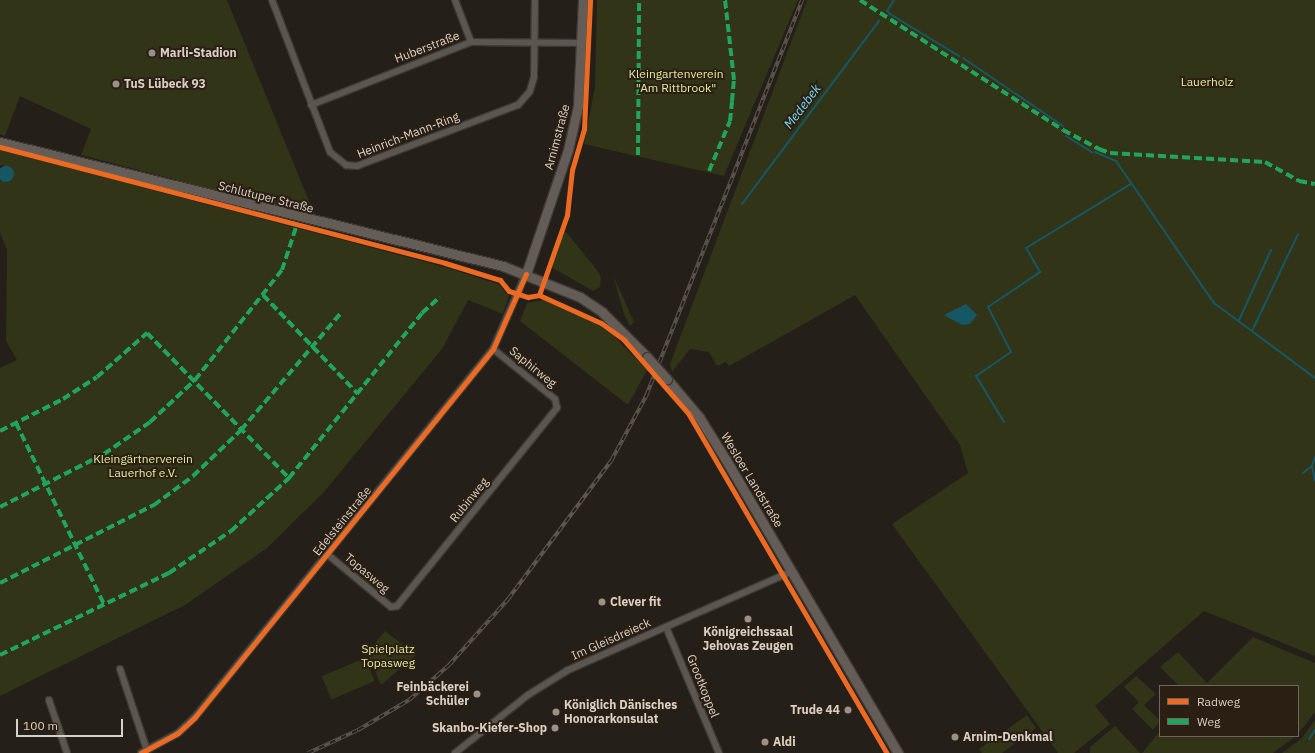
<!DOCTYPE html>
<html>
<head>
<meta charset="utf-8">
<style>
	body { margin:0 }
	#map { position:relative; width:1315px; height:753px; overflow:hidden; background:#251f19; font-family:"IBM Plex Sans",sans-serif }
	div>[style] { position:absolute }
	.green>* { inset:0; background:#313417; transform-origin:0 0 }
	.water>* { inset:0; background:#165765 }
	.round { border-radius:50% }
	.stream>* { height:2px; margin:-1px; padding:0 1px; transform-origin:1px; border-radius:1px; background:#165765 }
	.roads { filter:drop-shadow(1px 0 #3e3934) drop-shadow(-1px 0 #3e3934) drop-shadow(0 1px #3e3934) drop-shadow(0 -1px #3e3934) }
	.minor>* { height:6px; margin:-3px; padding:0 3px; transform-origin:3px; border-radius:3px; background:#5b5650 }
	.secondary>* { height:9px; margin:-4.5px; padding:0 4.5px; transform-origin:4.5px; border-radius:4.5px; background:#645c57 }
	.rail>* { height:3.5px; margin-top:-1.75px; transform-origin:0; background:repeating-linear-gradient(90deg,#2b1f13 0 6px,#5b5650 0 12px); box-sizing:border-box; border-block:1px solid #5b5650 }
	.bridges { filter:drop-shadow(1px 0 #3e3934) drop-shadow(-1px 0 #3e3934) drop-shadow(0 1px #3e3934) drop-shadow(0 -1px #3e3934) }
	.secondary-bridge>* { height:9px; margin:-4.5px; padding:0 4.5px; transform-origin:4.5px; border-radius:4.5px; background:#645c57 }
	.quiet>* { height:4px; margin-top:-2px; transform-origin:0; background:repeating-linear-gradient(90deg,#20a55d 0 8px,transparent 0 12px) }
	.cycleway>* { height:5px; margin:-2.5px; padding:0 2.5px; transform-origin:2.5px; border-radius:2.5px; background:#ed6a23 }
	.dots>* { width:11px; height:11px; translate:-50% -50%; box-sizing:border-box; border:2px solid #2b1f13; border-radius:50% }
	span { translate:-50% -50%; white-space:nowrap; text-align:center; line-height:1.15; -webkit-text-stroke:4px #2b1f13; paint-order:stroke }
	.street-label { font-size:12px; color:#d8d0c8 }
	.poi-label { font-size:12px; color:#d8d0c8; font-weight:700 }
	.left { translate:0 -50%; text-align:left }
	.right { translate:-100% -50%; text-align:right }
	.park-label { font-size:12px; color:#e0ed9d }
	.water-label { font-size:13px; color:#71d6f2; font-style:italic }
	.legend { position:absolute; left:1159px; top:685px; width:140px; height:52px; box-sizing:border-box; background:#2b1f13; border:1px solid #70665b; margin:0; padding:5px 7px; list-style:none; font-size:12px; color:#d8d0c8 }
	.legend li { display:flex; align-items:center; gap:8px; height:20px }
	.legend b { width:20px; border:1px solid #70665b }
	.scale { position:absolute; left:16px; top:719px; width:107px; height:18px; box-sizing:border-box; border:2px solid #d8d0c8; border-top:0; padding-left:5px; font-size:12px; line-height:14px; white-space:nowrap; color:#d8d0c8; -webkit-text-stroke:3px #2b1f13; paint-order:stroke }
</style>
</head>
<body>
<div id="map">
	<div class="green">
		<i style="clip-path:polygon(0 0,227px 0,315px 216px,81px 155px,91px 129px,20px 96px,5px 136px,0 134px)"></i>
		<i style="clip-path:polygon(597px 0,798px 0,724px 176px,584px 144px,595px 87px)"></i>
		<i style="clip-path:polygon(807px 0,1315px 0,1315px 656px,1204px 611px,1095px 706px,1110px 724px,1074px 753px,1058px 753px,892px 524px,968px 473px,960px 445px,855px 295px,729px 366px,726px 362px,717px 366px,709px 352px,690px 349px,672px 372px,670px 364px)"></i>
		<i style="clip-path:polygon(0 150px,441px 266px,498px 284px,509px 296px,503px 314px,468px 300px,442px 349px,323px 493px,267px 548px,185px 605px,0 696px,0 368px,17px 360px,6px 341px,7px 250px,0 233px,0 182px,4px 165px,0 165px)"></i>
		<i style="clip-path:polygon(562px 231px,567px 233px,597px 270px,601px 277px,600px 287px,593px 291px,551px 267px)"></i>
		<i style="clip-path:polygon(613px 275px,634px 322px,630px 326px,624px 314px)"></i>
		<i style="clip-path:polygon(543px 300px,586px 317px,613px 335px,647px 370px,628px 405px,520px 321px,527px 303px)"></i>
		<i style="clip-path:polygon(385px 631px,416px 655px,381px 685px,367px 653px)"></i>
		<i style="clip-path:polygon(1253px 637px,1315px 663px,1315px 712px,1298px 734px,1298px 686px,1179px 686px,1160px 667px,1178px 652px,1207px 683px)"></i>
		<i style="left:365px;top:658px;width:25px;height:47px;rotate:67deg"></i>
		<i style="clip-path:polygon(1136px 676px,1156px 694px,1144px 705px,1160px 721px,1153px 730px,1132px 709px,1139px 702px,1124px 687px)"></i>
		<i style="clip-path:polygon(1027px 715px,1036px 728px,1002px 753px,982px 753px,979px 749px)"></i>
		<i style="clip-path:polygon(1315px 720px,1315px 729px,1303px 746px,1315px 732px,1315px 753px,1282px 753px,1302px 738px)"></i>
		<i style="clip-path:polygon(1115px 726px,1140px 753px,1090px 753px,1090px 747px)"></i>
		<i style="clip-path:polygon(1160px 731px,1160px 736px,1296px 736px,1273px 753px,1142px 753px)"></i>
	</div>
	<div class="water">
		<i class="round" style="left:-2px;top:166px;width:16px;height:16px"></i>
		<i style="clip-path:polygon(966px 304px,977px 315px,970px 324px,962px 325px,944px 315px)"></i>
	</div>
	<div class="stream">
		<i style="left:894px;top:0;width:13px;rotate:122deg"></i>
		<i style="left:887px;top:11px;width:4px;rotate:45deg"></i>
		<i style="left:890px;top:14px;width:81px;rotate:31.3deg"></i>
		<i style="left:963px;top:58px;width:121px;rotate:34.2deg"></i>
		<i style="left:1066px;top:136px;width:31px;rotate:32deg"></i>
		<i style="left:1095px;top:152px;width:23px;rotate:23deg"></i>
		<i style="left:1116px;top:161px;width:173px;rotate:55.4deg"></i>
		<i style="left:1214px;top:303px;width:126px;rotate:36.6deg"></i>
		<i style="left:742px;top:204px;width:229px;rotate:-53.2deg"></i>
		<i style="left:1239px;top:320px;width:77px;rotate:-65.4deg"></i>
		<i style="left:1252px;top:331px;width:107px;rotate:-64.6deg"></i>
		<i style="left:1004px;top:422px;width:54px;rotate:-121.3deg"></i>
		<i style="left:976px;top:376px;width:42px;rotate:-34.4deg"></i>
		<i style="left:1011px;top:352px;width:51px;rotate:-117.1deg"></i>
		<i style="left:988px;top:307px;width:63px;rotate:-33.9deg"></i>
		<i style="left:1040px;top:272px;width:28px;rotate:-120deg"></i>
		<i style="left:1026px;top:248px;width:123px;rotate:-31.4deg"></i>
		<i style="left:1315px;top:457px;width:9px;rotate:108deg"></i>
		<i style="left:1312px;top:466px;width:15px;rotate:79deg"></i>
		<i style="left:1303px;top:473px;width:11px;rotate:-38deg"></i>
		<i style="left:1309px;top:739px;width:11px;rotate:-56deg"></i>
	</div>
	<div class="roads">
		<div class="minor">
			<i style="left:272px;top:0;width:163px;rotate:69.1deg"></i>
			<i style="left:330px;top:152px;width:21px;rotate:39deg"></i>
			<i style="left:346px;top:165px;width:11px;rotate:5deg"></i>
			<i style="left:357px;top:166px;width:172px;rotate:-20.8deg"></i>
			<i style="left:518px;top:105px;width:18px;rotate:-49deg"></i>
			<i style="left:530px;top:91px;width:15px;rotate:-74deg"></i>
			<i style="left:534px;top:77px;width:77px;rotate:-89.3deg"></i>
			<i style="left:455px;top:0;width:45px;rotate:69.1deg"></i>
			<i style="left:311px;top:105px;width:172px;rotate:-21.5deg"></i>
			<i style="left:471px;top:42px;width:111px;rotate:0.5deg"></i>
			<i style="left:327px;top:554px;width:83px;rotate:39.6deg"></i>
			<i style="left:391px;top:607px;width:6px;rotate:-9deg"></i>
			<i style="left:397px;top:606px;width:255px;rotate:-51.1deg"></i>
			<i style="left:557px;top:408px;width:9px;rotate:-103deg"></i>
			<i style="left:555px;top:399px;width:80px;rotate:-141.1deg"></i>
			<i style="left:666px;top:627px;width:137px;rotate:67.2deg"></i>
			<i style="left:120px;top:669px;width:85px;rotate:71.6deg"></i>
			<i style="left:49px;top:700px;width:56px;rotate:71.2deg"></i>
			<i style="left:141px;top:753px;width:42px;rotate:-28.4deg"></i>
			<i style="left:178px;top:733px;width:23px;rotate:-43deg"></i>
			<i style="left:195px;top:717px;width:474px;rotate:-51deg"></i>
			<i style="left:493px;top:349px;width:82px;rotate:-66.3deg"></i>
			<i style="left:455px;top:753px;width:93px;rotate:-38.5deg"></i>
			<i style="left:528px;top:695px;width:47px;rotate:-32deg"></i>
			<i style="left:568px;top:670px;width:245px;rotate:-23.8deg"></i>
		</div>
		<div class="secondary">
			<i style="left:0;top:142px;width:518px;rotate:13.85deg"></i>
			<i style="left:503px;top:266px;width:83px;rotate:21.9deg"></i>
			<i style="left:580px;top:297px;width:27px;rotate:34deg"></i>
			<i style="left:602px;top:312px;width:64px;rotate:45deg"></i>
			<i style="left:526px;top:274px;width:131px;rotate:-71.3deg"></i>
			<i style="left:568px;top:150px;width:45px;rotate:-77.2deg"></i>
			<i style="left:578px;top:106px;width:106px;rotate:-87.3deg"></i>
			<i style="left:667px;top:379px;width:50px;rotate:49.9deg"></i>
			<i style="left:699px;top:417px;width:51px;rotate:57.9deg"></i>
			<i style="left:726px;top:460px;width:340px;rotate:59.6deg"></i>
		</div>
	</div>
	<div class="rail">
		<i style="left:308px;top:753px;width:55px;rotate:-24.7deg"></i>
		<i style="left:358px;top:730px;width:59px;rotate:-30.5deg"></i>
		<i style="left:409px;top:700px;width:53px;rotate:-41.2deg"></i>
		<i style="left:449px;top:665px;width:89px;rotate:-48.2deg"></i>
		<i style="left:508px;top:599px;width:172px;rotate:-53.3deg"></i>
		<i style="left:611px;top:461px;width:74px;rotate:-61.7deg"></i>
		<i style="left:646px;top:396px;width:426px;rotate:-68.5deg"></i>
	</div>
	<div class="bridges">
		<div class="secondary-bridge">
			<i style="left:647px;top:357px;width:30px;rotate:48deg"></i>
		</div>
	</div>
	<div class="quiet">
		<i style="left:860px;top:0;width:241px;rotate:32.6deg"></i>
		<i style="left:1063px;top:130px;width:41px;rotate:27.8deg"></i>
		<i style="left:1099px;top:149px;width:12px;rotate:20deg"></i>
		<i style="left:1110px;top:153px;width:155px;rotate:3.3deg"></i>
		<i style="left:1265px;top:162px;width:39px;rotate:29deg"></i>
		<i style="left:1299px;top:181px;width:16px;rotate:11deg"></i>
		<i style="left:638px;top:155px;width:155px;rotate:-89.6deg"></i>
		<i style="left:709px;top:171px;width:54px;rotate:-67.2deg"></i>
		<i style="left:730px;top:121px;width:20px;rotate:-84deg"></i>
		<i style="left:732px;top:101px;width:21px;rotate:-85deg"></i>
		<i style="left:734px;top:80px;width:81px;rotate:-96.4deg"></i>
		<i style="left:263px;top:295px;width:137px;rotate:46.2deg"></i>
		<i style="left:16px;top:423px;width:203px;rotate:64.1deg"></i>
		<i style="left:0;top:431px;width:71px;rotate:-26.9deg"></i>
		<i style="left:63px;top:399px;width:40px;rotate:-32.9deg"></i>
		<i style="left:97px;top:377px;width:67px;rotate:-41.3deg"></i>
		<i style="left:147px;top:333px;width:203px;rotate:45.6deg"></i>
		<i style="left:0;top:507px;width:117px;rotate:-27deg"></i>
		<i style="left:104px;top:454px;width:56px;rotate:-34.8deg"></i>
		<i style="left:150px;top:422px;width:62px;rotate:-43deg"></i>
		<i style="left:195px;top:380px;width:140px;rotate:-51.7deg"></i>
		<i style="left:282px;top:270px;width:48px;rotate:-71.9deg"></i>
		<i style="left:0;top:583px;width:173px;rotate:-26.9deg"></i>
		<i style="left:154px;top:505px;width:49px;rotate:-36.6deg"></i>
		<i style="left:193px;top:476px;width:66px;rotate:-43.8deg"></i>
		<i style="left:241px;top:430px;width:153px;rotate:-49.5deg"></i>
		<i style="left:0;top:655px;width:188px;rotate:-25.9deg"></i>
		<i style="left:169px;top:573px;width:75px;rotate:-34.1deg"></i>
		<i style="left:231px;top:531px;width:79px;rotate:-42.4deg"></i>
		<i style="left:289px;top:478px;width:212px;rotate:-51.1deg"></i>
		<i style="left:422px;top:313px;width:24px;rotate:-42deg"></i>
	</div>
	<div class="cycleway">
		<i style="left:0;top:147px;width:460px;rotate:14.6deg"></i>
		<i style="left:445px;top:263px;width:58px;rotate:17.2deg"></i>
		<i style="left:500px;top:280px;width:14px;rotate:51deg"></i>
		<i style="left:509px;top:291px;width:20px;rotate:18deg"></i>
		<i style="left:528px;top:297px;width:11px;rotate:-10deg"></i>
		<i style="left:539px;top:295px;width:68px;rotate:24.3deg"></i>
		<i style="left:601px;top:323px;width:29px;rotate:36deg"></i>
		<i style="left:624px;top:340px;width:97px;rotate:48.8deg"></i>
		<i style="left:688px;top:413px;width:394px;rotate:59.7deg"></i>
		<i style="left:539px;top:295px;width:85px;rotate:-70.7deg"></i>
		<i style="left:567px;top:215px;width:45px;rotate:-83.7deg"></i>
		<i style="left:572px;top:170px;width:43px;rotate:-73.7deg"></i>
		<i style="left:584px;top:129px;width:129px;rotate:-87.3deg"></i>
		<i style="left:141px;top:753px;width:42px;rotate:-28.4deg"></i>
		<i style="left:178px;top:733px;width:23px;rotate:-43deg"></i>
		<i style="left:195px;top:717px;width:474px;rotate:-51deg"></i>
		<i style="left:493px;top:349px;width:82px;rotate:-66.3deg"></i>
	</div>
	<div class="dots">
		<i style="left:152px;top:53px;background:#99928b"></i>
		<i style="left:116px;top:84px;background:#99928b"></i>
		<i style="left:602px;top:602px;background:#99928b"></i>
		<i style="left:748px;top:619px;background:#99928b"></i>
		<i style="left:477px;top:694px;background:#99928b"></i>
		<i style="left:848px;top:710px;background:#99928b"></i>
		<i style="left:556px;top:712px;background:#99928b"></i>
		<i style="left:555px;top:728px;background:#99928b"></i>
		<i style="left:955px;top:737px;background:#99928b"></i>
		<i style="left:765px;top:742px;background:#99928b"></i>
	</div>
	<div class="street-label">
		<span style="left:427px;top:47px;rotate:-21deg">Huberstraße</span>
		<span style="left:408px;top:135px;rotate:-21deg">Heinrich-Mann-Ring</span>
		<span style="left:557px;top:137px;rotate:-75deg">Arnimstraße</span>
		<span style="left:266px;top:197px;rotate:14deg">Schlutuper Straße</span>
		<span style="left:533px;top:367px;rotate:39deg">Saphirweg</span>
		<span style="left:752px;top:480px;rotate:59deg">Wesloer Landstraße</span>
		<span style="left:469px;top:500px;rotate:-51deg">Rubinweg</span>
		<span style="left:342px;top:521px;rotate:-51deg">Edelsteinstraße</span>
		<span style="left:367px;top:573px;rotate:40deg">Topasweg</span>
		<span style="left:611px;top:639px;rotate:-24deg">Im Gleisdreieck</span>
		<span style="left:703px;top:686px;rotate:68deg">Grootkoppel</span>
	</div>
	<div class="poi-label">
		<span class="left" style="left:160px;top:53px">Marli-Stadion</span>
		<span class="left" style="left:124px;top:84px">TuS Lübeck 93</span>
		<span class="left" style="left:610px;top:602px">Clever fit</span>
		<span style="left:748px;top:639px">Königreichssaal<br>Jehovas Zeugen</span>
		<span class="right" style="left:469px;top:694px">Feinbäckerei<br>Schüler</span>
		<span class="left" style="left:564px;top:712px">Königlich Dänisches<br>Honorarkonsulat</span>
		<span class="right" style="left:840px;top:710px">Trude 44</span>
		<span class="right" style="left:547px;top:728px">Skanbo-Kiefer-Shop</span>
		<span class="left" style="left:963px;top:737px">Arnim-Denkmal</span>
		<span class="left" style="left:773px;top:742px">Aldi</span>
	</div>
	<div class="park-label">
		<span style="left:676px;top:81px">Kleingartenverein<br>"Am Rittbrook"</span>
		<span style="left:1207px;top:82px">Lauerholz</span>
		<span style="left:143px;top:466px">Kleingärtnerverein<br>Lauerhof e.V.</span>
		<span style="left:388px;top:656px">Spielplatz<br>Topasweg</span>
	</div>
	<div class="water-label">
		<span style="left:803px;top:107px;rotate:-53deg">Medebek</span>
	</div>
	<ul class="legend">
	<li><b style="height:5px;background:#ed6a23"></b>Radweg</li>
	<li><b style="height:5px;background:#20a55d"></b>Weg</li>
	</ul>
	<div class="scale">100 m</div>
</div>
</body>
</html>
